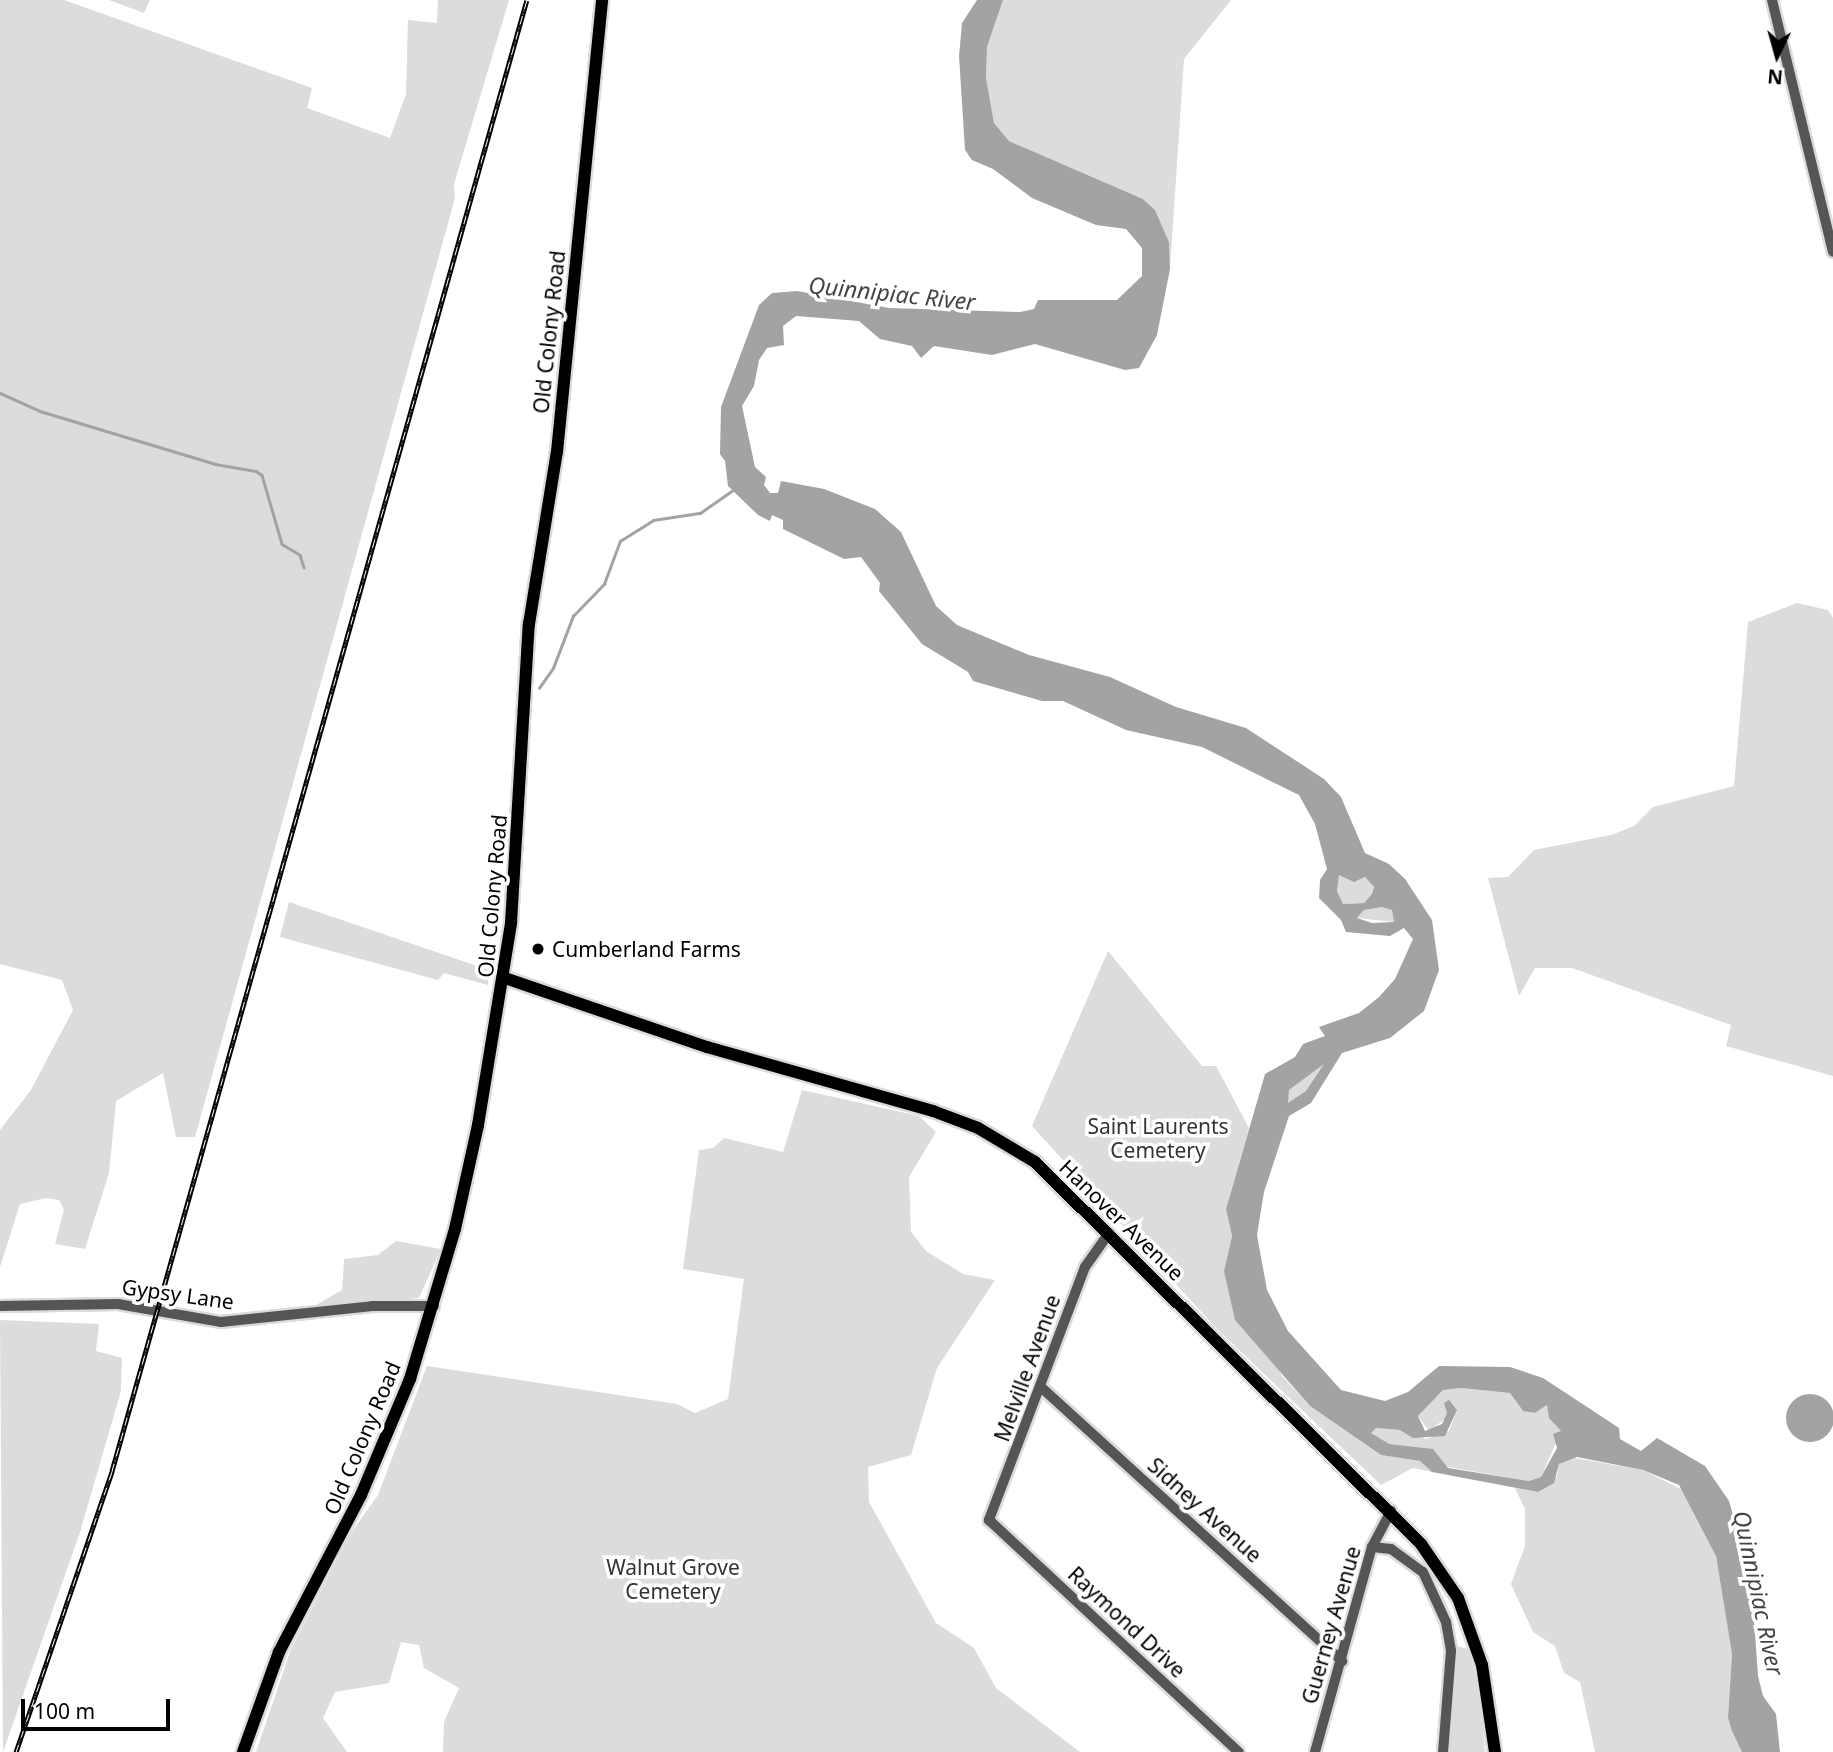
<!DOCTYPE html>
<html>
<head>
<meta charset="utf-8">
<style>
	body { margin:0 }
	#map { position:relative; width:1833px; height:1752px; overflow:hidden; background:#fff; font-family:"Noto Sans",sans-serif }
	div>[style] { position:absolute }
	.green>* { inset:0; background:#dcdcdc }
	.water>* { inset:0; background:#a3a3a3 }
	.round { border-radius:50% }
	.stream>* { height:2.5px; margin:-1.25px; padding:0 1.25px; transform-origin:1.25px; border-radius:1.25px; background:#a3a3a3 }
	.roads { filter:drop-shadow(2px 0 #dbdbdb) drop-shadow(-2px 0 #dbdbdb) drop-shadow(0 2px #dbdbdb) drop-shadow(0 -2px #dbdbdb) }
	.minor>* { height:10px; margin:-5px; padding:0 5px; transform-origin:5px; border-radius:5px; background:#555 }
	.major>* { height:12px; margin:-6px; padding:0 6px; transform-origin:6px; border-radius:6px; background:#000 }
	.rail>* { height:5px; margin-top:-2.5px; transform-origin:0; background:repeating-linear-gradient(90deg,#fff 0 8px,#000 0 16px); box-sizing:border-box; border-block:2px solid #000 }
	.dots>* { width:19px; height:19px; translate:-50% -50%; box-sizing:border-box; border:4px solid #fff; border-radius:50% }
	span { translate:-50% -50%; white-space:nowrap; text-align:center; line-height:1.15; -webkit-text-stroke:7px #fff; paint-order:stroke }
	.street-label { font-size:21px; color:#000 }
	.poi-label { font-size:21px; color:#000 }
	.left { translate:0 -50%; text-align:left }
	.park-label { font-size:21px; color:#333 }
	.water-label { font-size:23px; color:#444; font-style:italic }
	.north { position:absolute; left:1742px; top:21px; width:70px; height:70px; -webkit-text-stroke:5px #fff; paint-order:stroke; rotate:185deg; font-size:19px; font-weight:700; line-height:28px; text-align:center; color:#000 }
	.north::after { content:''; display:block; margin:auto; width:24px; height:32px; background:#000; clip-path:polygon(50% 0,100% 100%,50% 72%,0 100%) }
	.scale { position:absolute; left:21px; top:1699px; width:149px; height:32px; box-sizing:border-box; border:4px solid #000; border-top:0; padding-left:9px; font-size:21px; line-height:24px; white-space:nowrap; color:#000; -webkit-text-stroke:5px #fff; paint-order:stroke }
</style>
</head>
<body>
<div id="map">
	<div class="green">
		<i style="clip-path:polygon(0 0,64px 0,312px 88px,307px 108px,390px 138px,406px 94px,408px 20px,437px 23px,438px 0,509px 0,454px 184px,455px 198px,195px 1137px,176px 1137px,163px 1073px,116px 1101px,109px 1173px,85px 1249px,55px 1244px,64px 1210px,59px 1200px,46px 1198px,20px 1204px,0 1267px,0 1130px,31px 1090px,73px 1010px,62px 980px,0 964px)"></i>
		<i style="clip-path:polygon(109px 0,150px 0,144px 13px)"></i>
		<i style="clip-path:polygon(1003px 0,1231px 0,1184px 59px,1170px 269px,1169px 242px,1155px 210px,1143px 199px,1009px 141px,994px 124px,986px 78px,987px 47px)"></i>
		<i style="clip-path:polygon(1797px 603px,1828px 610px,1833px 618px,1833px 1076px,1726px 1046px,1731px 1025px,1572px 968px,1535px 968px,1519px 996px,1488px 878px,1508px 877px,1534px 850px,1611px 835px,1634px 826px,1653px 807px,1734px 786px,1748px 622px)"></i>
		<i style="clip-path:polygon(1339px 874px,1354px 882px,1365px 877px,1374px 887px,1372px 894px,1364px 903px,1343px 904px,1337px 891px)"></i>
		<i style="clip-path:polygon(289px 902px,489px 970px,488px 985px,444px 973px,438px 980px,280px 937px)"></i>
		<i style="clip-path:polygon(1382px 907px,1392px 909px,1394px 922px,1357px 918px,1364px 910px)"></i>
		<i style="clip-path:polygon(1108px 951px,1202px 1066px,1216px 1066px,1249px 1128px,1226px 1209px,1232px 1236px,1224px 1271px,1282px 1376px,1310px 1406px,1381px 1455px,1420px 1461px,1432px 1472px,1413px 1468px,1381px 1485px,1217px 1329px,1032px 1126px)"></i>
		<i style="clip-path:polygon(1325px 1063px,1307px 1091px,1287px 1104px,1289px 1090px)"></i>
		<i style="clip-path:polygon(802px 1090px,919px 1116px,936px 1132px,909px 1177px,911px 1232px,926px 1251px,963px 1274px,995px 1280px,937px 1368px,911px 1455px,868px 1467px,869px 1502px,936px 1623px,974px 1648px,996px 1688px,1080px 1752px,443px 1752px,444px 1722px,459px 1688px,424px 1668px,419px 1645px,401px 1642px,389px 1683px,335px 1692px,323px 1718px,347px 1752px,256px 1752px,291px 1649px,351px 1533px,378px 1495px,427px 1366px,677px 1404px,695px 1413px,728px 1399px,744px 1279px,683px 1269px,699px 1150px,713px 1148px,724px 1138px,783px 1152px)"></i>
		<i style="clip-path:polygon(396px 1241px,441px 1249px,419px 1298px,311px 1308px,342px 1290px,344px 1259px,378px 1255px)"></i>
		<i style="clip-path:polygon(0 1320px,99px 1324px,96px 1351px,122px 1358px,121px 1391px,80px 1532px,3px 1752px)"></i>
		<i style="clip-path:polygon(1461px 1388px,1510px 1393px,1523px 1411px,1535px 1413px,1547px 1405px,1550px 1418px,1561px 1431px,1541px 1477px,1529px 1481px,1448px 1467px,1375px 1439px,1371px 1432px,1375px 1428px,1400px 1430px,1426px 1439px,1449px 1431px,1457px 1410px,1429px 1431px,1418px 1416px,1443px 1390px)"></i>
		<i style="clip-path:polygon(1569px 1457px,1643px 1470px,1685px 1491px,1716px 1556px,1732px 1654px,1728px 1718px,1742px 1752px,1595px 1752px,1580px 1682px,1564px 1673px,1555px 1646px,1533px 1632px,1511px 1584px,1525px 1546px,1525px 1509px,1515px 1488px,1538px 1492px,1557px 1476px,1559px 1464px)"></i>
		<i style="clip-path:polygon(1456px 1646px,1469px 1649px,1481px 1699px,1485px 1752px,1443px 1752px)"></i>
	</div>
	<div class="water">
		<i style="clip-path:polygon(evenodd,977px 0,1003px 0,987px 47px,986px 78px,994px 123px,1009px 141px,1143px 199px,1155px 210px,1169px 242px,1170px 269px,1157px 335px,1139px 368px,1125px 370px,1035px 344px,992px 355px,934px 346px,921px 358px,912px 346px,880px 339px,859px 321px,796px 316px,783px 326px,784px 345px,767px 348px,759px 360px,754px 386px,742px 406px,755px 467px,766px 477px,764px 485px,770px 493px,778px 493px,781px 481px,824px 489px,875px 509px,901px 532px,936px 606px,957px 625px,1029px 655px,1110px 677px,1176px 707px,1246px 728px,1324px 779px,1341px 797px,1365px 853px,1389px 864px,1405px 879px,1432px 920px,1439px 970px,1424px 1011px,1390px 1038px,1342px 1053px,1311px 1103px,1289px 1116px,1264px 1192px,1257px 1235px,1267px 1290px,1288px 1331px,1341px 1390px,1385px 1401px,1408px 1392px,1439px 1366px,1510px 1367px,1543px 1378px,1619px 1428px,1620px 1439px,1641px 1451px,1657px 1438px,1705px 1466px,1729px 1501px,1751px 1576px,1758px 1676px,1763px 1696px,1776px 1714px,1780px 1752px,1742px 1752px,1732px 1731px,1728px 1718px,1732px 1654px,1716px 1556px,1679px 1485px,1643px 1470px,1577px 1457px,1559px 1464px,1554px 1483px,1538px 1492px,1432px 1472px,1420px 1461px,1381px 1455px,1310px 1406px,1235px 1320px,1224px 1271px,1232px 1236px,1226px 1209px,1265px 1074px,1295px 1057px,1303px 1044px,1325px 1036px,1319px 1027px,1359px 1013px,1379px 997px,1395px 979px,1413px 939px,1404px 928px,1390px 936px,1346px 932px,1341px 920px,1319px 898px,1320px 880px,1327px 869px,1315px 824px,1299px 795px,1202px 747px,1126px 730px,1063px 701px,1042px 701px,973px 681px,968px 672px,922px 644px,879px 591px,880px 583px,861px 557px,844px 559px,783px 529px,783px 520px,772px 515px,770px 521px,758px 515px,728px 486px,725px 461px,720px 454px,721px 407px,759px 305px,772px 293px,797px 291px,889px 308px,1020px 312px,1034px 309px,1038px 300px,1117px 300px,1142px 276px,1142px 248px,1126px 229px,1096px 225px,1032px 198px,993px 169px,972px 160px,965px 150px,959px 56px,962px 23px,977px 0,1339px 875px,1354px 882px,1365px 877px,1374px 887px,1372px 894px,1364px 903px,1343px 904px,1337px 891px,1339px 875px,977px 0,1382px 907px,1392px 910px,1394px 922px,1372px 923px,1357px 918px,1364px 910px,1382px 907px,977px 0,1324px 1064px,1306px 1091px,1288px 1103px,1289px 1090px,1324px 1064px,977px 0,1461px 1388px,1510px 1393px,1523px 1411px,1535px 1413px,1547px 1405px,1549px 1418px,1561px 1431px,1553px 1434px,1557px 1448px,1541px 1477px,1529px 1481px,1448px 1468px,1433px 1449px,1389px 1444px,1371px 1433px,1376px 1428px,1400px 1430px,1413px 1438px,1445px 1436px,1457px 1410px,1449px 1400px,1444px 1403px,1447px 1413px,1442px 1424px,1425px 1431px,1418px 1416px,1443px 1390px,1461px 1388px)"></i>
		<i class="round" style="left:1786px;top:1394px;width:48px;height:48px"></i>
	</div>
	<div class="stream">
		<i style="left:0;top:393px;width:44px;rotate:24.2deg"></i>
		<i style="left:40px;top:411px;width:183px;rotate:16.8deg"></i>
		<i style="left:215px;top:464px;width:42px;rotate:9.7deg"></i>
		<i style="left:256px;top:471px;width:7px;rotate:34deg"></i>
		<i style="left:262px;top:475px;width:72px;rotate:73.8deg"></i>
		<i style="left:282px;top:544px;width:21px;rotate:31deg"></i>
		<i style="left:300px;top:555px;width:13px;rotate:72deg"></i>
		<i style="left:539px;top:688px;width:24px;rotate:-55deg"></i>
		<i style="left:553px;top:668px;width:56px;rotate:-69deg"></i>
		<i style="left:573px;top:616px;width:45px;rotate:-45.9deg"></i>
		<i style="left:604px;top:584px;width:46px;rotate:-69.6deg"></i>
		<i style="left:620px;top:541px;width:39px;rotate:-32deg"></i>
		<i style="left:653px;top:520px;width:48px;rotate:-8.5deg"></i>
		<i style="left:700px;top:513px;width:44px;rotate:-34.8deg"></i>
	</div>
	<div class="roads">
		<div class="minor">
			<i style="left:1772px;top:0;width:259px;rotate:76.4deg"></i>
			<i style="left:1109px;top:1233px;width:42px;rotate:125.2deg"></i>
			<i style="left:1085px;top:1267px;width:271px;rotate:110.8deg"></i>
			<i style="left:989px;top:1520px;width:341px;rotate:42.9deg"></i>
			<i style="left:0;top:1306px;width:118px;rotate:-1deg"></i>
			<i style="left:118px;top:1304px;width:105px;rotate:9.9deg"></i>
			<i style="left:221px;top:1322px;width:152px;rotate:-6deg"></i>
			<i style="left:372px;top:1306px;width:62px"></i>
			<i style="left:1042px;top:1388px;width:406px;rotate:42.3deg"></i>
			<i style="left:1372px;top:1547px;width:19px;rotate:6deg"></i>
			<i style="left:1391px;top:1549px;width:39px;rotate:36deg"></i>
			<i style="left:1423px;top:1572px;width:55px;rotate:65.3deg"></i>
			<i style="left:1446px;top:1622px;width:29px;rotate:80deg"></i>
			<i style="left:1451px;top:1651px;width:101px;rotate:94.5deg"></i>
			<i style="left:1315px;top:1752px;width:213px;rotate:-74.5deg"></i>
			<i style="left:1372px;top:1547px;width:41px;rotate:-62.2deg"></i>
		</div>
		<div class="major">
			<i style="left:505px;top:978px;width:213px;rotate:18.9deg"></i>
			<i style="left:707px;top:1047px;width:235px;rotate:15.8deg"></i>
			<i style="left:933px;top:1111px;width:48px;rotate:20.7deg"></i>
			<i style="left:978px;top:1128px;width:66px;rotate:30.8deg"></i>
			<i style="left:1035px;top:1162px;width:543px;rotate:44.7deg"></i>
			<i style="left:1421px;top:1544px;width:65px;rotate:55.6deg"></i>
			<i style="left:1458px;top:1598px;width:71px;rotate:70.3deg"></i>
			<i style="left:1482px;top:1665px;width:88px;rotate:81.5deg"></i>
			<i style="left:243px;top:1752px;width:106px;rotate:-70.2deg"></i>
			<i style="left:279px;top:1652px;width:177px;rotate:-62.4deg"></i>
			<i style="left:361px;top:1495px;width:126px;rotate:-67.1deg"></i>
			<i style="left:410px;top:1379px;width:157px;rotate:-73.3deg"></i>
			<i style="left:455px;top:1229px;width:107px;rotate:-77.5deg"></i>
			<i style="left:478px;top:1125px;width:205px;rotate:-80.7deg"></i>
			<i style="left:511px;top:923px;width:300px;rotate:-86.6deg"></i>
			<i style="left:529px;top:624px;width:174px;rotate:-80.8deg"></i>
			<i style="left:557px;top:452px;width:454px;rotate:-84.3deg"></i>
		</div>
	</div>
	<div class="rail">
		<i style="left:16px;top:1752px;width:297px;rotate:-71.1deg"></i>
		<i style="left:112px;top:1471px;width:1528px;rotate:-74.25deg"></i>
	</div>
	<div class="dots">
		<i style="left:538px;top:949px;background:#000"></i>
	</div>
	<div class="street-label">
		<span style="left:549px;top:332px;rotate:-84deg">Old Colony Road</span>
		<span style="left:492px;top:896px;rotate:-85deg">Old Colony Road</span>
		<span style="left:1122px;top:1220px;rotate:44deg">Hanover Avenue</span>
		<span style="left:178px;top:1294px;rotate:8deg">Gypsy Lane</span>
		<span style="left:1027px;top:1368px;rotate:-70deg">Melville Avenue</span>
		<span style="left:362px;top:1438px;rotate:-67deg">Old Colony Road</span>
		<span style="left:1205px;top:1510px;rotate:42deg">Sidney Avenue</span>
		<span style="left:1127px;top:1622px;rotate:43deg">Raymond Drive</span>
		<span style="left:1331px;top:1625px;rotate:-74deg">Guerney Avenue</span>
	</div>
	<div class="poi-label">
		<span class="left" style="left:552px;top:949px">Cumberland Farms</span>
	</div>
	<div class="park-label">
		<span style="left:1158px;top:1138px">Saint Laurents<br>Cemetery</span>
		<span style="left:673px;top:1579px">Walnut Grove<br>Cemetery</span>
	</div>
	<div class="water-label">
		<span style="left:892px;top:293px;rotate:6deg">Quinnipiac River</span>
		<span style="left:1759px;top:1593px;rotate:78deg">Quinnipiac River</span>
	</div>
	<div class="north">N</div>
	<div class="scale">100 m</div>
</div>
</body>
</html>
